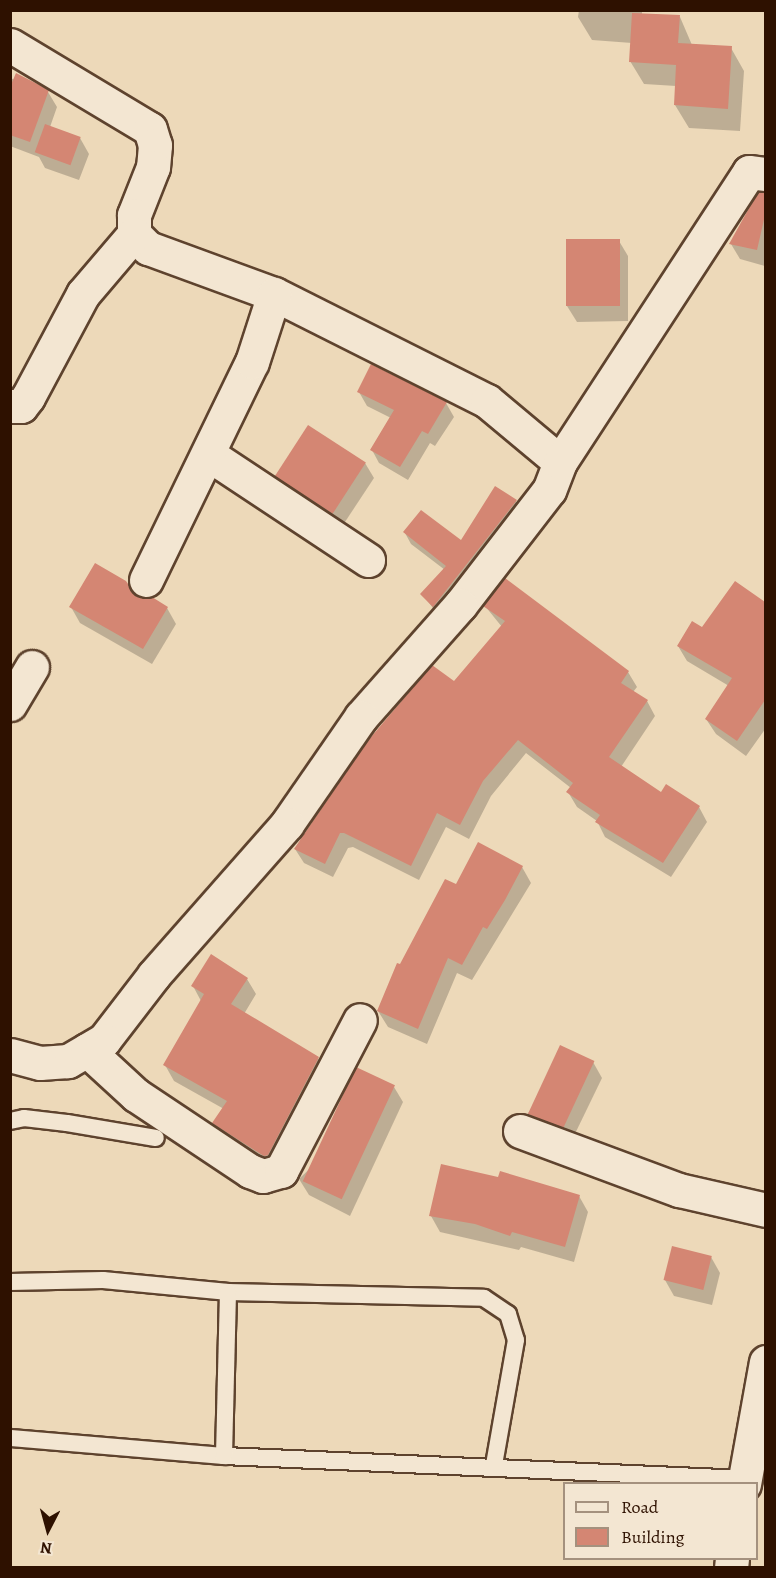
<!DOCTYPE html>
<html>
<head>
<meta charset="utf-8">
<style>
	body { margin:0 }
	#map { position:relative; width:776px; height:1578px; overflow:hidden; background:#edd9b9; font-family:Alegreya,serif }
	div>[style] { position:absolute }
	.shadow>* { inset:0; background:#0003 }
	.building>* { inset:0; background:#d48673; transform-origin:0 0 }
	.roads { filter:drop-shadow(2px 0 #5e432e) drop-shadow(-2px 0 #5e432e) drop-shadow(0 2px #5e432e) drop-shadow(0 -2px #5e432e) }
	.service>* { height:16px; margin:-8px; padding:0 8px; transform-origin:8px; border-radius:8px; background:#f3e6d2 }
	.minor>* { height:33px; margin:-16.5px; padding:0 16.5px; transform-origin:16.5px; border-radius:16.5px; background:#f3e6d2 }
	.tertiary>* { height:33px; margin:-16.5px; padding:0 16.5px; transform-origin:16.5px; border-radius:16.5px; background:#f3e6d2 }
	span { translate:-50% -50%; white-space:nowrap; text-align:center; line-height:1.15; -webkit-text-stroke:4.5px #f3e6d2; paint-order:stroke }
	.frame { position:absolute; inset:0; border:12px solid #2e1100; pointer-events:none }
	.legend { position:absolute; left:563px; top:1482px; width:195px; height:78px; box-sizing:border-box; background:#f3e6d2; border:2px solid #a4917e; margin:0; padding:8px 10px; list-style:none; font-size:18px; color:#2e1100 }
	.legend li { display:flex; align-items:center; gap:12px; height:30px }
	.legend b { width:30px; border:2px solid #a4917e }
	.north { position:absolute; left:18px; top:1500px; width:60px; height:60px; -webkit-text-stroke:4px #f3e6d2; paint-order:stroke; rotate:186deg; font-size:16px; font-weight:700; line-height:24px; text-align:center; color:#2e1100 }
	.north::after { content:''; display:block; margin:auto; width:21px; height:27px; background:#2e1100; clip-path:polygon(50% 0,100% 100%,50% 72%,0 100%) }
</style>
</head>
<body>
<div id="map">
	<div class="shadow">
		<i style="clip-path:polygon(579px 10px,642px 10px,642px 15px,680px 17px,692px 45px,731px 48px,744px 71px,740px 131px,689px 128px,675px 105px,676px 86px,644px 84px,630px 61px,632px 43px,592px 40px,578px 17px)"></i>
		<i style="clip-path:polygon(10px 78px,48px 92px,57px 107px,50px 127px,80px 138px,89px 154px,79px 180px,45px 168px,39px 157px,10px 146px)"></i>
		<i style="clip-path:polygon(759px 193px,766px 193px,765px 266px,740px 259px,731px 244px)"></i>
		<i style="clip-path:polygon(619px 241px,628px 256px,628px 321px,577px 322px,567px 306px)"></i>
		<i style="clip-path:polygon(372px 366px,446px 403px,454px 417px,435px 446px,430px 443px,408px 480px,379px 463px,372px 450px,391px 418px,367px 406px,359px 392px)"></i>
		<i style="clip-path:polygon(365px 463px,374px 478px,341px 528px,284px 491px,275px 475px)"></i>
		<i style="clip-path:polygon(495px 489px,516px 501px,523px 513px,440px 617px,422px 594px,445px 570px,411px 544px,405px 533px,462px 542px)"></i>
		<i style="clip-path:polygon(137px 598px,167px 608px,176px 624px,152px 664px,80px 623px,71px 607px)"></i>
		<i style="clip-path:polygon(760px 600px,766px 609px,762px 626px,766px 629px,766px 728px,746px 756px,716px 734px,706px 719px,729px 686px,687px 661px,678px 646px)"></i>
		<i style="clip-path:polygon(485px 606px,628px 672px,637px 687px,633px 692px,647px 701px,655px 716px,621px 767px,662px 794px,699px 807px,707px 822px,671px 877px,605px 837px,597px 821px,577px 807px,568px 792px,571px 788px,526px 753px,491px 796px,469px 839px,446px 827px,419px 880px,353px 847px,348px 848px,333px 877px,304px 863px,295px 849px,454px 683px,502px 627px)"></i>
		<i style="clip-path:polygon(522px 867px,531px 883px,472px 980px,457px 973px,427px 1044px,388px 1027px,378px 1011px,401px 966px,457px 886px)"></i>
		<i style="clip-path:polygon(247px 979px,256px 994px,244px 1014px,318px 1058px,327px 1074px,277px 1171px,223px 1139px,214px 1123px,224px 1109px,174px 1081px,165px 1065px,201px 1001px,193px 986px)"></i>
		<i style="clip-path:polygon(593px 1062px,602px 1078px,571px 1142px,538px 1129px,528px 1113px)"></i>
		<i style="clip-path:polygon(394px 1087px,403px 1102px,350px 1216px,309px 1195px,299px 1179px)"></i>
		<i style="clip-path:polygon(579px 1196px,588px 1212px,574px 1262px,521px 1247px,519px 1250px,440px 1232px,431px 1216px)"></i>
		<i style="clip-path:polygon(711px 1257px,720px 1273px,712px 1305px,674px 1296px,665px 1280px)"></i>
	</div>
	<div class="building">
		<i style="clip-path:polygon(632px 13px,680px 15px,678px 43px,732px 46px,728px 109px,674px 105px,676px 65px,629px 62px)"></i>
		<i style="clip-path:polygon(16px 73px,49px 90px,30px 142px,10px 135px,10px 87px)"></i>
		<i style="left:45px;top:124px;width:38px;height:30px;rotate:20deg"></i>
		<i style="clip-path:polygon(758px 192px,765px 192px,765px 215px,757px 250px,729px 244px)"></i>
		<i style="left:566px;top:239px;width:54px;height:67px"></i>
		<i style="clip-path:polygon(371px 364px,447px 402px,428px 434px,422px 431px,400px 467px,370px 450px,394px 410px,357px 392px)"></i>
		<i style="left:308px;top:425px;width:69px;height:61px;rotate:33deg"></i>
		<i style="clip-path:polygon(495px 486px,517px 500px,433px 607px,420px 594px,446px 566px,403px 532px,421px 510px,461px 540px)"></i>
		<i style="clip-path:polygon(95px 563px,126px 581px,137px 597px,152px 597px,168px 607px,143px 649px,69px 607px)"></i>
		<i style="clip-path:polygon(505px 578px,629px 671px,621px 683px,648px 700px,609px 757px,661px 792px,666px 784px,700px 806px,663px 863px,595px 822px,600px 815px,566px 792px,573px 783px,518px 740px,483px 781px,460px 825px,437px 813px,411px 866px,344px 833px,340px 833px,325px 864px,294px 849px,366px 743px,432px 665px,454px 681px,505px 621px,483px 606px)"></i>
		<i style="clip-path:polygon(735px 581px,765px 602px,765px 700px,737px 741px,705px 719px,732px 678px,677px 646px,692px 621px,702px 627px)"></i>
		<i style="clip-path:polygon(478px 842px,523px 866px,505px 900px,487px 929px,483px 927px,462px 965px,448px 958px,418px 1029px,377px 1011px,397px 963px,400px 964px,445px 879px,456px 884px)"></i>
		<i style="clip-path:polygon(211px 954px,248px 978px,231px 1004px,319px 1057px,268px 1155px,264px 1156px,212px 1123px,227px 1101px,163px 1065px,204px 994px,191px 986px)"></i>
		<i style="left:560px;top:1045px;width:38px;height:76px;rotate:25deg"></i>
		<i style="left:356px;top:1067px;width:43px;height:126px;rotate:25deg"></i>
		<i style="clip-path:polygon(441px 1164px,498px 1177px,500px 1171px,580px 1195px,565px 1247px,512px 1232px,510px 1236px,475px 1224px,429px 1216px)"></i>
		<i style="left:672px;top:1246px;width:41px;height:35px;rotate:14deg"></i>
	</div>
	<div class="roads">
		<div class="service">
			<i style="left:10px;top:1121px;width:14px;rotate:-12deg"></i>
			<i style="left:24px;top:1118px;width:43px;rotate:6.6deg"></i>
			<i style="left:67px;top:1123px;width:90px;rotate:9.6deg"></i>
			<i style="left:10px;top:1282px;width:93px;rotate:-1.2deg"></i>
			<i style="left:103px;top:1280px;width:126px;rotate:5.5deg"></i>
			<i style="left:228px;top:1292px;width:256px;rotate:1.3deg"></i>
			<i style="left:484px;top:1298px;width:29px;rotate:34deg"></i>
			<i style="left:508px;top:1314px;width:27px;rotate:73deg"></i>
			<i style="left:516px;top:1340px;width:127px;rotate:100deg"></i>
			<i style="left:10px;top:1438px;width:215px;rotate:4.8deg"></i>
			<i style="left:224px;top:1456px;width:521px;rotate:2.53deg"></i>
			<i style="left:224px;top:1456px;width:164px;rotate:-88.6deg"></i>
		</div>
		<div class="minor">
			<i style="left:10px;top:45px;width:163px;rotate:31deg"></i>
			<i style="left:150px;top:129px;width:17px;rotate:73deg"></i>
			<i style="left:155px;top:145px;width:22px;rotate:95deg"></i>
			<i style="left:153px;top:167px;width:52px;rotate:111.6deg"></i>
			<i style="left:134px;top:215px;width:19px;rotate:90deg"></i>
			<i style="left:134px;top:234px;width:20px;rotate:45deg"></i>
			<i style="left:148px;top:248px;width:134px;rotate:20.1deg"></i>
			<i style="left:274px;top:294px;width:238px;rotate:26.7deg"></i>
			<i style="left:487px;top:401px;width:95px;rotate:39.9deg"></i>
			<i style="left:560px;top:462px;width:30px;rotate:111deg"></i>
			<i style="left:549px;top:490px;width:145px;rotate:127.7deg"></i>
			<i style="left:460px;top:605px;width:149px;rotate:131.5deg"></i>
			<i style="left:361px;top:717px;width:130px;rotate:124.7deg"></i>
			<i style="left:287px;top:824px;width:201px;rotate:131.4deg"></i>
			<i style="left:154px;top:975px;width:82px;rotate:127.6deg"></i>
			<i style="left:104px;top:1040px;width:42px;rotate:149.7deg"></i>
			<i style="left:68px;top:1061px;width:28px;rotate:176deg"></i>
			<i style="left:40px;top:1063px;width:31px;rotate:-165deg"></i>
			<i style="left:10px;top:406px;width:11px"></i>
			<i style="left:21px;top:406px;width:11px;rotate:-52deg"></i>
			<i style="left:28px;top:397px;width:117px;rotate:-61.9deg"></i>
			<i style="left:83px;top:294px;width:79px;rotate:-49.6deg"></i>
			<i style="left:208px;top:454px;width:192px;rotate:33.5deg"></i>
			<i style="left:560px;top:462px;width:346px;rotate:-56.9deg"></i>
			<i style="left:749px;top:172px;width:17px;rotate:7deg"></i>
			<i style="left:146px;top:580px;width:242px;rotate:-64.1deg"></i>
			<i style="left:252px;top:362px;width:71px;rotate:-72.1deg"></i>
			<i style="left:10px;top:704px;width:43px;rotate:-59.3deg"></i>
			<i style="left:87px;top:1050px;width:67px;rotate:42.6deg"></i>
			<i style="left:136px;top:1095px;width:137px;rotate:33.7deg"></i>
			<i style="left:250px;top:1171px;width:14px;rotate:21deg"></i>
			<i style="left:263px;top:1176px;width:19px;rotate:-16deg"></i>
			<i style="left:281px;top:1171px;width:170px;rotate:-62.4deg"></i>
			<i style="left:520px;top:1131px;width:170px;rotate:20.4deg"></i>
			<i style="left:679px;top:1190px;width:89px;rotate:12.9deg"></i>
		</div>
		<div class="tertiary">
			<i style="left:744px;top:1484px;width:124px;rotate:-79.8deg"></i>
			<i style="left:731px;top:1568px;width:10px;rotate:-84deg"></i>
		</div>
	</div>
	<div class="frame"></div>
	<ul class="legend">
	<li><b style="height:8px;background:#f3e6d2"></b>Road</li>
	<li><b style="height:16px;background:#d48673"></b>Building</li>
	</ul>
	<div class="north">N</div>
</div>
</body>
</html>
